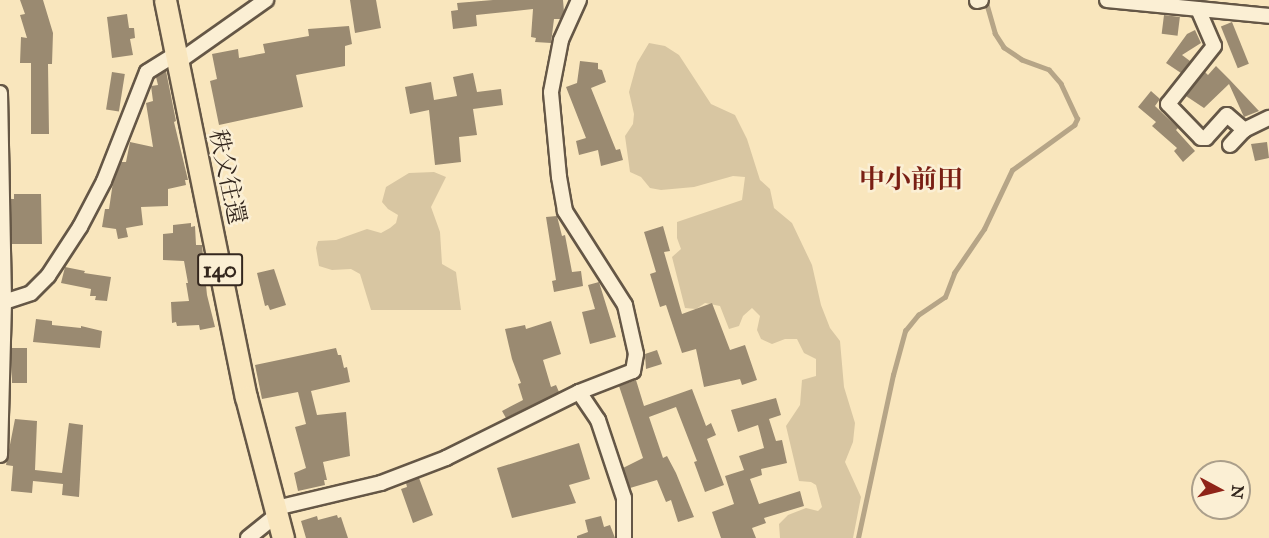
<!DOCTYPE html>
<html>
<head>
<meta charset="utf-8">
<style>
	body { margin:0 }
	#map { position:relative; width:1269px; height:538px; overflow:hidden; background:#f9e6bd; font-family:"IM FELL Great Primer","Noto Serif JP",serif }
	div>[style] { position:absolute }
	.green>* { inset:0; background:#d8c6a2 }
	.stream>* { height:4.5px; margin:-2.25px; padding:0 2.25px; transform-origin:2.25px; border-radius:2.25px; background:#b6a587 }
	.building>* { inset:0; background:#9a8a71; transform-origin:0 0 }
	.roads { filter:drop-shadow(2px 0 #655746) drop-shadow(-2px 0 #655746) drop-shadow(0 2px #655746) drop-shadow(0 -2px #655746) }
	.minor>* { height:14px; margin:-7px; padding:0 7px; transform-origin:7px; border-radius:7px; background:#fbefd4 }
	.highway>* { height:21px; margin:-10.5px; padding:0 10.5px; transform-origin:10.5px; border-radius:10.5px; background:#f9e6bd }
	span { translate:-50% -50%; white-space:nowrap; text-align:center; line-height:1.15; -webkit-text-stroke:5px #fbefd4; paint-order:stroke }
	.shield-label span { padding:2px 4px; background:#fbefd4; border:2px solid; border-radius:4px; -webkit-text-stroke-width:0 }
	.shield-label { font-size:22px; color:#34271e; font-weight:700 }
	.street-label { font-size:24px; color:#34271e }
	.neighbourhood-label { font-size:26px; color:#7a1f14; font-weight:700 }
	.north { position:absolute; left:1191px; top:460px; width:60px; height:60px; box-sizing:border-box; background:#fbefd4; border:2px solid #ab9f8b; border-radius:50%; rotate:97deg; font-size:16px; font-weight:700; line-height:24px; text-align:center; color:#34271e }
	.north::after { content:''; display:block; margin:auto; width:21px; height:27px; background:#8f2418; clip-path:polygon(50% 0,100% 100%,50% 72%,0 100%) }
</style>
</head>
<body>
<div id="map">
	<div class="green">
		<i style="clip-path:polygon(649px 43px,665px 46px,679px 55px,711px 104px,735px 115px,747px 139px,760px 180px,770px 189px,774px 208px,792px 223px,812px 265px,821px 305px,830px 328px,840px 341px,844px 387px,855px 423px,853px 442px,845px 462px,861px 497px,853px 538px,780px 538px,779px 524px,788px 515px,806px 508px,818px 511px,822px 507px,816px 485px,811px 482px,799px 481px,786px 426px,800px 405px,802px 380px,816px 376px,816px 359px,804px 353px,797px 339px,785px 339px,772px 344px,761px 339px,757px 330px,760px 316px,752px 308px,743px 316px,739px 326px,729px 329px,720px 306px,705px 303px,696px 309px,685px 308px,672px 257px,681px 249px,677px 238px,677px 222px,742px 200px,745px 177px,733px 176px,694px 187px,661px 190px,650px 188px,641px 177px,630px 172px,625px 136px,633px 124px,634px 114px,629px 92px,637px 63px)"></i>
		<i style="clip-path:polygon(434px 172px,446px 177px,431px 207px,440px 232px,442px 264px,456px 272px,461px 310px,371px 310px,360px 274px,351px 269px,332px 270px,319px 266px,316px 248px,318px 241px,336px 240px,367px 229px,381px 233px,390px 228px,396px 223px,398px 215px,388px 209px,382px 202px,386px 187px,409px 173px)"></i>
	</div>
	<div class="stream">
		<i style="left:858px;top:538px;width:167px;rotate:-77.9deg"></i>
		<i style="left:893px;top:375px;width:46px;rotate:-74.7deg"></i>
		<i style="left:905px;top:331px;width:21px;rotate:-51deg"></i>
		<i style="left:918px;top:315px;width:32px;rotate:-34deg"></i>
		<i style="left:945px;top:297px;width:26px;rotate:-69deg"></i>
		<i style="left:954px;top:273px;width:53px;rotate:-55.7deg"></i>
		<i style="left:984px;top:229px;width:65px;rotate:-64.6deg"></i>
		<i style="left:1012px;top:170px;width:77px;rotate:-36deg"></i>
		<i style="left:1074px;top:125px;width:7px;rotate:-63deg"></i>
		<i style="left:1077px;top:119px;width:38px;rotate:-115deg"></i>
		<i style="left:1061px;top:84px;width:18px;rotate:-131deg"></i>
		<i style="left:1049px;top:70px;width:29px;rotate:-160deg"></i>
		<i style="left:1022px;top:60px;width:22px;rotate:-146deg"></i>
		<i style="left:1004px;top:48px;width:17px;rotate:-123deg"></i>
		<i style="left:995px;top:34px;width:35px;rotate:-106deg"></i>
	</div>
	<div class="building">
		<i style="clip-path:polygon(20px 0,43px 0,53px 33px,52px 64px,48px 64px,49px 134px,31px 134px,31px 63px,20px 63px,21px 37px,27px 38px,20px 15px,25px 14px)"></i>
		<i style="clip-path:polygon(350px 0,376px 0,381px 28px,355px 33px)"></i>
		<i style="clip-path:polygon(493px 0,563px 0,564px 12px,561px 19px,554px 19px,551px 43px,535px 42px,536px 38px,531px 37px,533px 9px,476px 15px,477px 26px,453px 29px,451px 11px,458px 10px,457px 3px)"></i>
		<i style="clip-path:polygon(127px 14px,129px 28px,134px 28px,135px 38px,130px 39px,133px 55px,112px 58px,107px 17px)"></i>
		<i style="left:1164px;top:15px;width:16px;height:19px;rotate:7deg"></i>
		<i style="left:1232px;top:22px;width:45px;height:12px;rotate:68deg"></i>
		<i style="clip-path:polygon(349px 26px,352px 44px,345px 46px,345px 66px,296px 75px,303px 107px,219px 125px,210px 81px,217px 79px,212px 54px,238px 49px,239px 58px,265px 53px,263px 44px,309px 36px,308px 29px)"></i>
		<i style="clip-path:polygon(1195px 30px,1201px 43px,1182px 55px,1190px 61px,1181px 73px,1166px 63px,1187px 34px)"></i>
		<i style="clip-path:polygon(580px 61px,598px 63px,598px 69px,602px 70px,606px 82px,591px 88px,616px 150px,620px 149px,623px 160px,601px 166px,598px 150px,579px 155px,576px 141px,586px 138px,566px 87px,577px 83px)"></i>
		<i style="clip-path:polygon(1216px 66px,1229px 79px,1259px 111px,1244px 117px,1229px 84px,1204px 108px,1186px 96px,1205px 72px,1208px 75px)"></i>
		<i style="clip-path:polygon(166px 71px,176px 121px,174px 122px,188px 180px,185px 180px,186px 185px,168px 189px,168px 206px,141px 207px,143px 225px,126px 228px,128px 237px,118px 239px,116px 229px,102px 227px,105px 209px,109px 209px,113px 182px,121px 162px,126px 162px,130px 142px,153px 147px,146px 103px,153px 101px,151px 86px,158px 85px,156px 77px)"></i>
		<i style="left:112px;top:72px;width:13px;height:38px;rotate:9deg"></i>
		<i style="clip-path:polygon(473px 73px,477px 92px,501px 89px,503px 105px,473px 109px,477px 135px,459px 137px,461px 162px,435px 165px,429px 110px,410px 114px,405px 87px,431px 82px,434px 100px,457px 96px,453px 77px)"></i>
		<i style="clip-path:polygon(1151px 91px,1160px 99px,1155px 106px,1178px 128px,1176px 130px,1195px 151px,1183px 162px,1174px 151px,1177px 148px,1152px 126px,1156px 122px,1138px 107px)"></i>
		<i style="clip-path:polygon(1267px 142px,1269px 158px,1255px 161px,1251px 144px)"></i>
		<i style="clip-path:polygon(14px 194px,41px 194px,42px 244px,12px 244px,11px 199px,14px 199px)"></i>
		<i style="clip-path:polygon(557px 216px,562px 236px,565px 235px,572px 272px,581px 271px,583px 286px,554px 292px,552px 281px,556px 280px,546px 217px)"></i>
		<i style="clip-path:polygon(191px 223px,191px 227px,195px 226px,196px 245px,202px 245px,207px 295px,215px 327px,200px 330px,199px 325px,177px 326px,176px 322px,172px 323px,171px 302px,189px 301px,186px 283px,188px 283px,184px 261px,163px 260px,163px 234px,173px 233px,173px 225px)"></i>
		<i style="clip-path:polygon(663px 226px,670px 251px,664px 252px,682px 314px,712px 303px,730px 350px,745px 345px,757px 380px,742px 385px,740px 379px,704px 387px,696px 349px,682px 353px,666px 305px,660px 307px,650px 274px,656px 272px,644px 232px)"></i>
		<i style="clip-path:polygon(65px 267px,85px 271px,84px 273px,111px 277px,107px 301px,95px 300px,96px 296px,90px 296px,91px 289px,61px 283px)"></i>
		<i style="clip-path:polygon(274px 269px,286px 305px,270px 310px,268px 305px,265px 306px,257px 273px)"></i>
		<i style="clip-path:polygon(599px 282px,616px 337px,590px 344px,582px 312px,595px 309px,588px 285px)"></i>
		<i style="clip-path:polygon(36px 319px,52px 321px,52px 325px,81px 328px,81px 326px,102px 331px,100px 348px,33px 342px)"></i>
		<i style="clip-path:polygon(551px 321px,561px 354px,543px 360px,551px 387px,556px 385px,559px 392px,506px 418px,502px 411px,523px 400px,518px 384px,521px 383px,512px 359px,505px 329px,525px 325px,526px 329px)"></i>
		<i style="left:12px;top:348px;width:15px;height:35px"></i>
		<i style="clip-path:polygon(336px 348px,338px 355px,341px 355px,344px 368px,347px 367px,350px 382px,311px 391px,317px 415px,346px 412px,350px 456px,323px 462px,327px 480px,324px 480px,325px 485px,298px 491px,294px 473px,306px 468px,295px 427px,306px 424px,298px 392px,262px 399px,255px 365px)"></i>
		<i style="clip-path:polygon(657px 350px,662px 364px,646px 369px,645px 354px)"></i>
		<i style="clip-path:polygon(636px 380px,644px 406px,692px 389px,706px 426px,711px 423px,716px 435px,707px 439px,724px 485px,705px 492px,694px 462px,697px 461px,676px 407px,649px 417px,663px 458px,667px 456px,676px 473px,694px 517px,678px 522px,671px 500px,666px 502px,657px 480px,630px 488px,623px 468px,643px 458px,619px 386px)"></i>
		<i style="clip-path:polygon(776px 398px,781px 415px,769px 419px,776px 441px,782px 440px,787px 463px,761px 469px,762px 475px,750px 479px,759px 504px,800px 491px,804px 506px,764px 518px,766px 523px,752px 528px,756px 538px,721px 538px,712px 512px,734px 504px,725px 476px,744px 470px,739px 456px,764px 448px,758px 425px,738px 432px,731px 410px)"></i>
		<i style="clip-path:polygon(15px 419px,37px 421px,35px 470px,62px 473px,69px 423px,83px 425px,79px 497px,62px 495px,63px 484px,33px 481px,32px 493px,11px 491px,13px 466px,6px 465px)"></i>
		<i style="clip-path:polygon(579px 443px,590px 479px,569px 485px,576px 503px,512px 518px,497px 468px)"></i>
		<i style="clip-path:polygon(419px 478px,433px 515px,413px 523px,401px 489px,407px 487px,406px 483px)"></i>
		<i style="clip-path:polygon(337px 515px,338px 518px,341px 517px,348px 538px,306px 538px,301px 521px,317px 516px,318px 520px)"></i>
		<i style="clip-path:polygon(601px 516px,604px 527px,610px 525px,615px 538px,577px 538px,577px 536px,588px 532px,585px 520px)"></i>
	</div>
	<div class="roads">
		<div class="minor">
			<i style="left:1107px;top:0;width:163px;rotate:5.6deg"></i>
			<i style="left:977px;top:1px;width:4px;rotate:-14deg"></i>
			<i style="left:1198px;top:9px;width:40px;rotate:66.6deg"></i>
			<i style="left:1214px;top:46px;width:74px;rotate:128.4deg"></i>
			<i style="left:1168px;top:104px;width:47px;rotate:45.9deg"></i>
			<i style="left:1201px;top:138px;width:5px"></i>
			<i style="left:1206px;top:138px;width:31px;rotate:-48deg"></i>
			<i style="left:1227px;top:115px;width:23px;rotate:41deg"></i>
			<i style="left:178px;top:62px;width:108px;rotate:-35.2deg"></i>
			<i style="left:0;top:93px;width:209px;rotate:88.9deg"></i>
			<i style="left:4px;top:302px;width:153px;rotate:91.5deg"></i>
			<i style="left:1230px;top:145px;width:21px;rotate:-47deg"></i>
			<i style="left:1244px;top:130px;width:28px;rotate:-26deg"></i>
			<i style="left:4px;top:302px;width:28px;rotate:-18deg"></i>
			<i style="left:31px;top:293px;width:24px;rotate:-45deg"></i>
			<i style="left:48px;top:276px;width:59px;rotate:-56.9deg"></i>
			<i style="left:80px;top:227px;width:52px;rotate:-62.4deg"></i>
			<i style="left:104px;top:181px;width:117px;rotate:-68.5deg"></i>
			<i style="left:147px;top:72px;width:34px;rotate:-32deg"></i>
			<i style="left:579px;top:392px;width:34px;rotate:56deg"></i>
			<i style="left:598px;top:420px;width:82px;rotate:71.6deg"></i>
			<i style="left:624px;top:498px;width:40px;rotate:90deg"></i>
			<i style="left:276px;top:508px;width:108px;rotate:-13.4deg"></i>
			<i style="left:381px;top:483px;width:70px;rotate:-21deg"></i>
			<i style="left:446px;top:458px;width:148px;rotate:-26.4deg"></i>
			<i style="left:579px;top:392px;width:58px;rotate:-21.3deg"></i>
			<i style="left:633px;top:371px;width:17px;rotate:-80deg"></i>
			<i style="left:636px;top:354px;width:50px;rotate:-102.7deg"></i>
			<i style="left:625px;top:305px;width:112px;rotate:-122.6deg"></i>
			<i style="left:565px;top:211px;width:35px;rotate:-100deg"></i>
			<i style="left:559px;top:177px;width:85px;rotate:-95.4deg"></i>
			<i style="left:551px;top:92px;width:53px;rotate:-79.1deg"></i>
			<i style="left:561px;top:40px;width:44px;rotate:-65.8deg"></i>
			<i style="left:248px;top:538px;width:38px;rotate:-39deg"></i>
		</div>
		<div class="highway">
			<i style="left:165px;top:0;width:405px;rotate:78.5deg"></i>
			<i style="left:246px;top:397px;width:146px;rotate:75.3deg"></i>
		</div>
	</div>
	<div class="shield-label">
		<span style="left:220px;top:270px">140</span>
	</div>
	<div class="street-label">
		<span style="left:227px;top:177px;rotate:78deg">秩父往還</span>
	</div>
	<div class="neighbourhood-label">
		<span style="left:911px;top:180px">中小前田</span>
	</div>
	<div class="north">N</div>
</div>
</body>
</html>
